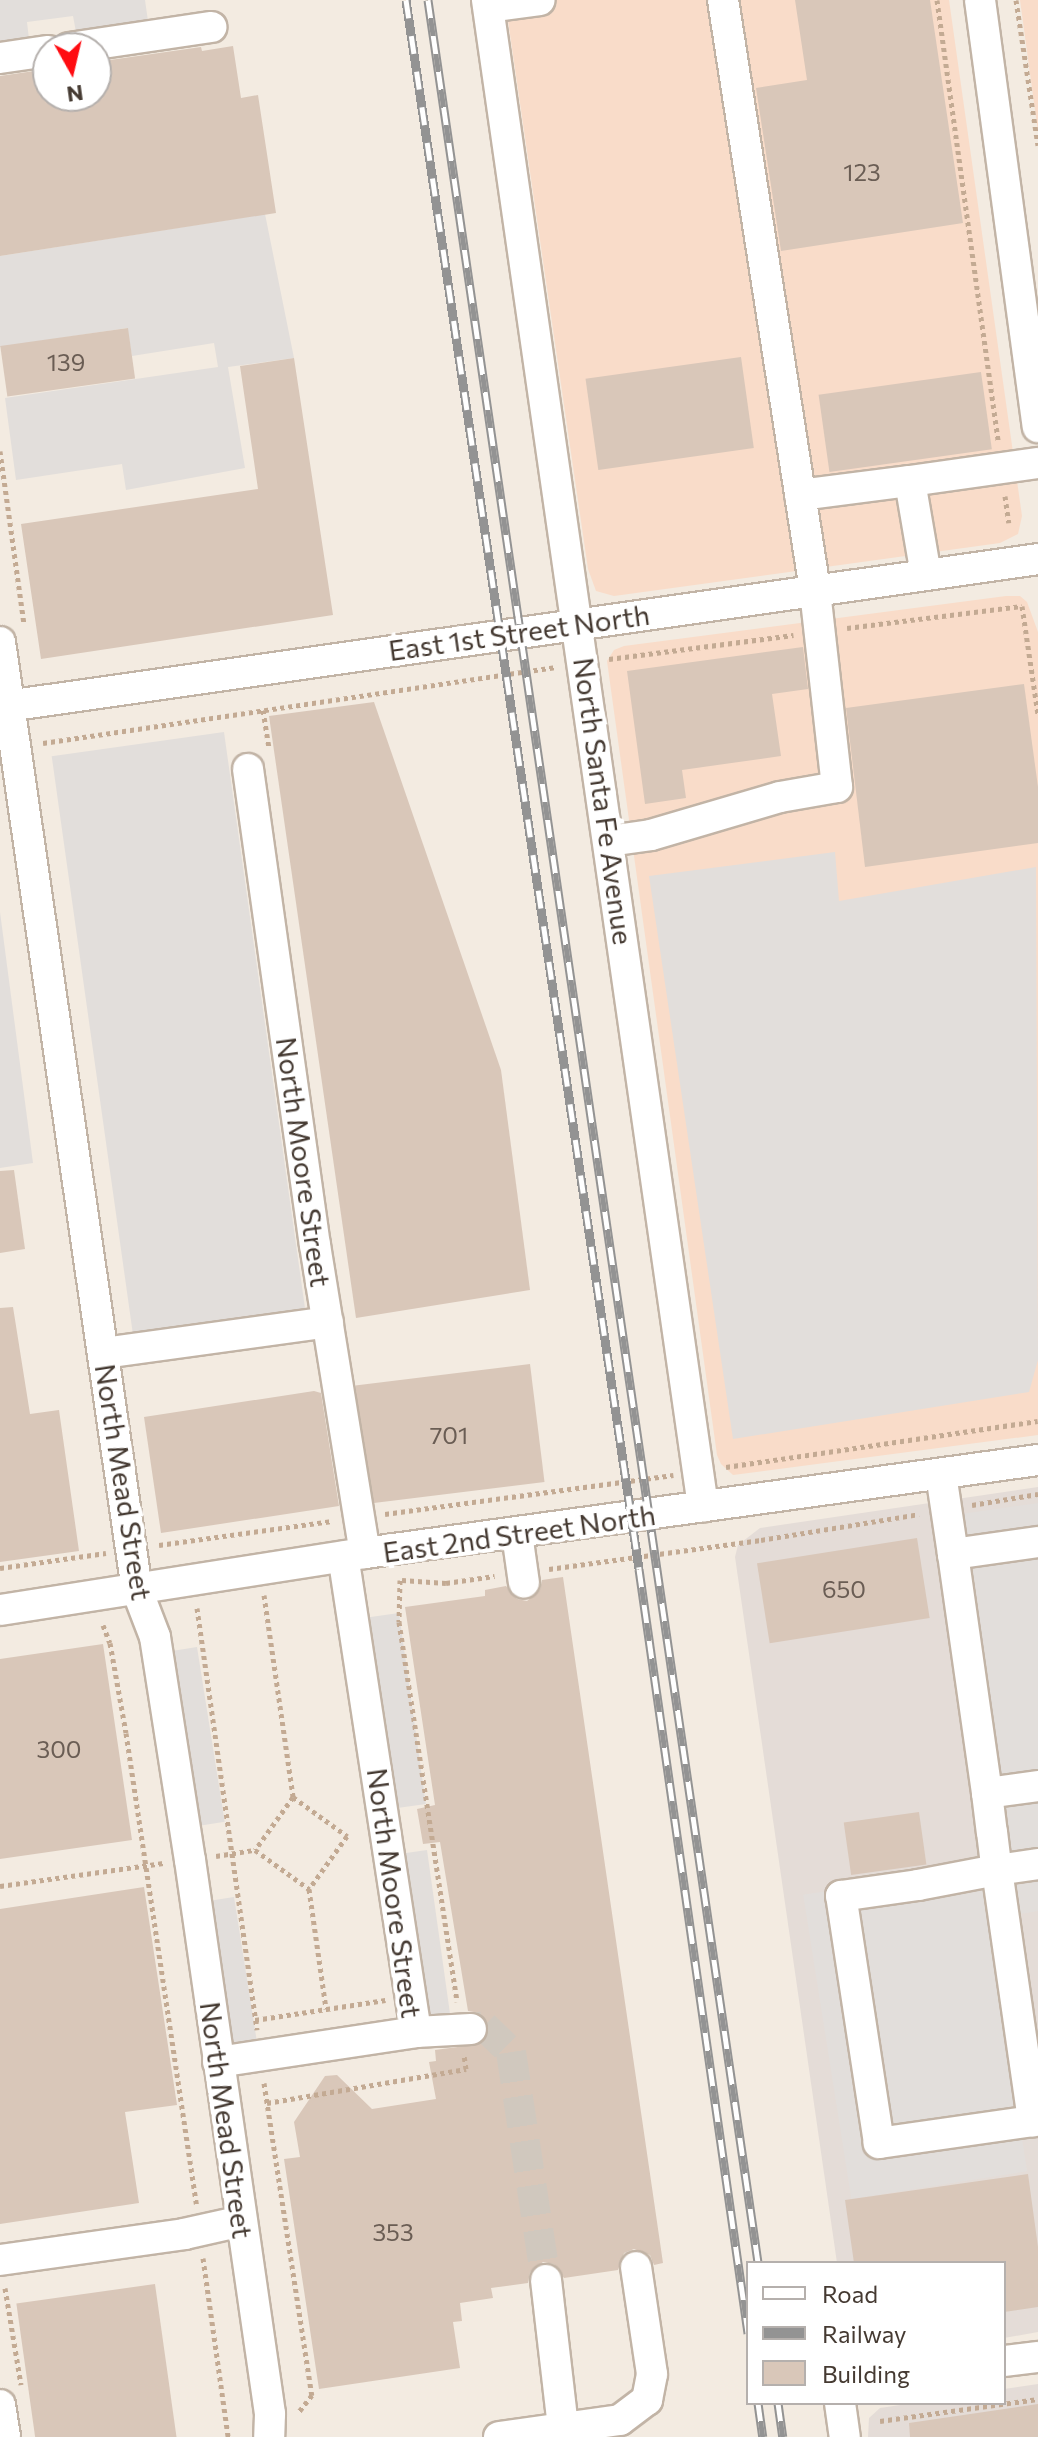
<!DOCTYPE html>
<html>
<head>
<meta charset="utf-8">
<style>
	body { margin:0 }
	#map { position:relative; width:1038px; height:2437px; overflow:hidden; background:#f3ebe1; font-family:Commissioner,sans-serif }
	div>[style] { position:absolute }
	.commercial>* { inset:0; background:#f9dcc9 }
	.industrial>* { inset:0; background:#e4dcd7 }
	.parking>* { inset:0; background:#e2dedb; transform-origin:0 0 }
	.building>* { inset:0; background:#d9c7b9; transform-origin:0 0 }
	.minor-tunnel>* { height:30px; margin-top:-15px; transform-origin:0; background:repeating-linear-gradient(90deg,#d0c8be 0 30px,transparent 0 45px) }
	.path>* { height:5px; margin-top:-2.5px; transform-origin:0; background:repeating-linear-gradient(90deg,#c3aa93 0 4px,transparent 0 8px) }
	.roads { filter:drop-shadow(2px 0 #c2b4a6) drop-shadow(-2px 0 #c2b4a6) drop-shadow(0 2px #c2b4a6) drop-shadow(0 -2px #c2b4a6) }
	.minor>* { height:30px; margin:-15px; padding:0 15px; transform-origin:15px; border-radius:15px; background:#fff }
	.rail>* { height:9px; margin-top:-4.5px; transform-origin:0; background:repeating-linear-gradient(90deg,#fff 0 18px,#939393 0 36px); box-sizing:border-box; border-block:2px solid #939393 }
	span { translate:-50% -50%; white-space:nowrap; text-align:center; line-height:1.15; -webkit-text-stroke:8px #fff; paint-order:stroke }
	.number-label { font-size:24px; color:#6a5d54 }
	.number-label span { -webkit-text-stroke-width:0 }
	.street-label { font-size:28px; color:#453a32 }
	.legend { position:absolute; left:746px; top:2261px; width:260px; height:144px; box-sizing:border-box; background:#fff; border:2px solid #b5b0ad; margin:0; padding:10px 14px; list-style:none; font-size:24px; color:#453a32 }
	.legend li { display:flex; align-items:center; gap:16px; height:40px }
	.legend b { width:40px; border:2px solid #b5b0ad }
	.north { position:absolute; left:32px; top:32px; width:80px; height:80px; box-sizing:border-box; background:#fff; border:2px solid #b5b0ad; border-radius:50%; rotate:172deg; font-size:22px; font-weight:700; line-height:32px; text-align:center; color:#453a32 }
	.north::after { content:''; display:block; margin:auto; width:28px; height:36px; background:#ff0c11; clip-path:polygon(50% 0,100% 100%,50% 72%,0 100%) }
</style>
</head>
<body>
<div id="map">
	<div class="commercial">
		<i style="clip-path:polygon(505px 0,949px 0,1022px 516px,1018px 534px,1000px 543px,614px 596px,596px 591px,588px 569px)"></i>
		<i style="clip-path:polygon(1020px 0,1038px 0,1038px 132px)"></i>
		<i style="clip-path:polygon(1006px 596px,1020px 596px,1027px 602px,1038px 632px,1038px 1435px,733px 1475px,721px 1464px,717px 1455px,607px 661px,614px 650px,624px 646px)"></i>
	</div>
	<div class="industrial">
		<i style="clip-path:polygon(1038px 1487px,1038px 2332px,1004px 2338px,1004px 2263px,837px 2263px,735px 1557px,738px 1545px,760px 1528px)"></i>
		<i style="clip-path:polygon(1038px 2384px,1038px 2437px,868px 2437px,869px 2418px,880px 2408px,914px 2403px,1004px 2403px,1004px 2389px)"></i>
	</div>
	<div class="parking">
		<i style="clip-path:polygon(0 0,145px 0,148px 21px,76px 32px,73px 16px,27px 22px,29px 39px,0 43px)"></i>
		<i style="clip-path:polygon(265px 214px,294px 358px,228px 367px,245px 468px,126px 490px,122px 464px,16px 480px,5px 398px,218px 367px,214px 343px,132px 356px,127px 328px,0 347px,0 256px)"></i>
		<i style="left:224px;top:732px;width:613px;height:174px;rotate:82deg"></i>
		<i style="clip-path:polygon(835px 852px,839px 901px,1036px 867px,1038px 1360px,1029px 1392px,733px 1439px,649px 876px)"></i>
		<i style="clip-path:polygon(0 912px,33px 1163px,0 1168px)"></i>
		<i style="clip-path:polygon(1038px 1503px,1038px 1911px,1020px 1914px,961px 1514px)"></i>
		<i style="left:399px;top:1613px;width:193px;height:34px;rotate:82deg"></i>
		<i style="left:197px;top:1647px;width:177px;height:27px;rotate:81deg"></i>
		<i style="left:427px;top:1850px;width:176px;height:30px;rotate:82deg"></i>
		<i style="left:979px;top:1867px;width:308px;height:178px;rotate:81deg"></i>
		<i style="left:234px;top:1897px;width:153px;height:29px;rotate:81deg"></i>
	</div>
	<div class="building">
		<i style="clip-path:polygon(795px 0,930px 0,963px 223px,781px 251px,756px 88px,807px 80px)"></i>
		<i style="clip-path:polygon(233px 46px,241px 98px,258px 95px,276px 213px,0 256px,0 76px,48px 69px,48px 96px,96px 96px,96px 62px,201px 47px,202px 51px)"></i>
		<i style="left:128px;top:328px;width:51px;height:129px;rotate:82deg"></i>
		<i style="left:741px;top:357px;width:92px;height:157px;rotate:82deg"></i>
		<i style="clip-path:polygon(294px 358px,333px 615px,41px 659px,21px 524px,258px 489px,240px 366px)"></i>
		<i style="left:981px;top:372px;width:78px;height:164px;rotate:82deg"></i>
		<i style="clip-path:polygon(803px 647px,808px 689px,772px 694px,781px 756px,682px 770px,686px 798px,645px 804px,627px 671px)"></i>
		<i style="clip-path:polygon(1024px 684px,1038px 787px,1038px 843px,865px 867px,846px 708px)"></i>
		<i style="clip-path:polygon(374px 702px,501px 1070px,530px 1290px,356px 1318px,269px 716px)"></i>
		<i style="clip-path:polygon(14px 1170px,25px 1249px,0 1253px,0 1171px)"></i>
		<i style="clip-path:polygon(13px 1307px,30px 1414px,59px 1410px,79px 1551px,0 1562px,0 1308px)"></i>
		<i style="left:530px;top:1364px;width:119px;height:176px;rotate:83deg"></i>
		<i style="clip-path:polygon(314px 1391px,321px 1393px,339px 1506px,161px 1533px,144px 1417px)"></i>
		<i style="left:917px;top:1538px;width:81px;height:162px;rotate:81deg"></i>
		<i style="clip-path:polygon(563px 1577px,663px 2263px,654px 2265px,650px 2255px,634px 2249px,624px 2253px,618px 2270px,564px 2278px,554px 2264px,543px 2262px,530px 2272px,528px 2283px,491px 2288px,493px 2298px,460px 2303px,462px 2321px,453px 2322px,460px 2368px,319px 2389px,284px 2159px,300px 2157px,294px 2122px,325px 2076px,337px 2075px,372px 2109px,436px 2099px,429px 2062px,436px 2061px,435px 2050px,480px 2044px,489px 2029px,480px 2013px,468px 2011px,440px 1842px,423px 1844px,417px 1809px,435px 1805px,405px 1607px,485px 1596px,485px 1590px,506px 1586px,517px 1599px,527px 1601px,540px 1590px,542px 1580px)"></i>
		<i style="clip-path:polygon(103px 1644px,132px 1840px,0 1859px,0 1659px)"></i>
		<i style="left:919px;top:1812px;width:53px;height:76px;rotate:82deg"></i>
		<i style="clip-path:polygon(144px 1887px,177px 2105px,125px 2112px,139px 2203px,0 2224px,0 1909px)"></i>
		<i style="clip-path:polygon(1028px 2174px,1038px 2247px,1038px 2307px,1004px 2312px,1004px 2263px,854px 2263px,845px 2200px)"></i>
		<i style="left:155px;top:2284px;width:155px;height:140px;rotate:82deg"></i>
		<i style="clip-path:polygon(1038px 2404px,1038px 2437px,910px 2437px,909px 2423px)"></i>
	</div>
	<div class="minor-tunnel">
		<i style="left:471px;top:2029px;width:13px;rotate:-13deg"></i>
		<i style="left:484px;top:2026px;width:37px;rotate:44deg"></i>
		<i style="left:511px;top:2052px;width:231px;rotate:81.3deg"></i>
	</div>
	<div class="path">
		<i style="left:937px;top:0;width:446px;rotate:82.1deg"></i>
		<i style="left:1016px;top:0;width:147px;rotate:81.4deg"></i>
		<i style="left:0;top:451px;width:175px;rotate:82.1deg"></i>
		<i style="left:1005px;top:496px;width:27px;rotate:82deg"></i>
		<i style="left:847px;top:628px;width:176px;rotate:-7.2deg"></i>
		<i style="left:1022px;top:606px;width:110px;rotate:81.6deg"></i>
		<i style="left:609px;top:659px;width:186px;rotate:-7.4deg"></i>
		<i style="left:263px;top:710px;width:39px;rotate:81deg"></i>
		<i style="left:43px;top:743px;width:519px;rotate:-8.43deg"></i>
		<i style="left:726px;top:1467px;width:315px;rotate:-8.4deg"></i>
		<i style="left:972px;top:1505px;width:67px;rotate:-9.5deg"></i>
		<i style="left:385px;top:1514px;width:291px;rotate:-7.7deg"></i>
		<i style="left:159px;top:1545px;width:175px;rotate:-7.9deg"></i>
		<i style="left:0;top:1568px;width:107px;rotate:-8.1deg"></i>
		<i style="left:549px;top:1569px;width:214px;rotate:-7.8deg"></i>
		<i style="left:761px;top:1540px;width:160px;rotate:-9.3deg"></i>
		<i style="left:400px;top:1580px;width:42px;rotate:91.4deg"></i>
		<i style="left:399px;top:1622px;width:384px;rotate:81.3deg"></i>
		<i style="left:402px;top:1580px;width:44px;rotate:3.9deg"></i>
		<i style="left:446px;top:1583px;width:49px;rotate:-8.1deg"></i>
		<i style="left:264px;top:1595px;width:204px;rotate:81.8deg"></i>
		<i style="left:293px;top:1797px;width:65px;rotate:125.6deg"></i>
		<i style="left:255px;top:1850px;width:67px;rotate:35.8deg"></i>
		<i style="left:309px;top:1889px;width:121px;rotate:81.9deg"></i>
		<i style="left:197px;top:1608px;width:426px;rotate:81.9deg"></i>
		<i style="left:103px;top:1625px;width:19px;rotate:69deg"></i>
		<i style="left:110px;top:1643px;width:91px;rotate:79.9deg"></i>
		<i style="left:126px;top:1733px;width:476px;rotate:81.5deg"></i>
		<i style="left:293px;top:1797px;width:67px;rotate:35.8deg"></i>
		<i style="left:347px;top:1836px;width:65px;rotate:125.6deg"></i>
		<i style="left:216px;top:1856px;width:39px;rotate:-9deg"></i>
		<i style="left:0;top:1886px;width:165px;rotate:-8deg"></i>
		<i style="left:255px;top:2020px;width:132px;rotate:-8.7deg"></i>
		<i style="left:264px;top:2083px;width:316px;rotate:81.3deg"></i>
		<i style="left:312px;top:2395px;width:23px;rotate:128deg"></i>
		<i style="left:267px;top:2103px;width:202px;rotate:-9.7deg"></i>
		<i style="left:466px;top:2069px;width:14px;rotate:-98deg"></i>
		<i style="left:203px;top:2258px;width:181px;rotate:82deg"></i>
		<i style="left:5px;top:2288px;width:98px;rotate:80.6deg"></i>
		<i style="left:880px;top:2421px;width:160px;rotate:-7.9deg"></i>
	</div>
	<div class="roads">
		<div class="minor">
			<i style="left:487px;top:0;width:1522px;rotate:81.84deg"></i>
			<i style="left:980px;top:0;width:431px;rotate:82.3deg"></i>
			<i style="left:489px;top:7px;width:51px;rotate:-7.8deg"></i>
			<i style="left:69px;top:48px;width:144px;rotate:-8.4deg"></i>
			<i style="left:0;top:58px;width:49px;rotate:-8.3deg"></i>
			<i style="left:800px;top:495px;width:111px;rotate:-7.3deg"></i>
			<i style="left:926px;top:575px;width:95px;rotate:-99.7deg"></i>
			<i style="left:910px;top:481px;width:129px;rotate:-8deg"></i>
			<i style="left:0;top:642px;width:958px;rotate:81.78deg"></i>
			<i style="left:137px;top:1590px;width:50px;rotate:69deg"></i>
			<i style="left:155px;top:1637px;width:226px;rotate:81.1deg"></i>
			<i style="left:190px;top:1860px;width:560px;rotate:81.78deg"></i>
			<i style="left:270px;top:2414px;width:23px;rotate:92deg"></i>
			<i style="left:0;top:707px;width:1048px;rotate:-8.11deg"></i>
			<i style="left:248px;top:769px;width:481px;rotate:82deg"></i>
			<i style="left:315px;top:1245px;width:312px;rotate:80.8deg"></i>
			<i style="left:609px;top:841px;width:42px;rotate:-8.1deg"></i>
			<i style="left:651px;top:835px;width:134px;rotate:-16.4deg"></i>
			<i style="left:780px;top:797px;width:58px;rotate:-10deg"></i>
			<i style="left:837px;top:787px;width:198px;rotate:-96.4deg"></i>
			<i style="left:815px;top:590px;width:597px;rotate:-98.86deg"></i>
			<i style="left:103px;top:1353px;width:227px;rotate:-7.8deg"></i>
			<i style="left:941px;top:1474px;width:81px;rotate:81.5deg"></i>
			<i style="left:953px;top:1554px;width:241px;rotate:81.9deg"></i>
			<i style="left:987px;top:1793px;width:39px;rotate:83deg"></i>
			<i style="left:992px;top:1832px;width:38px;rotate:83deg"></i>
			<i style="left:997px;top:1870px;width:254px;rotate:81.8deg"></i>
			<i style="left:1033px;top:2121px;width:156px;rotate:171.9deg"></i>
			<i style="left:879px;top:2143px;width:250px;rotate:-98.7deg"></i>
			<i style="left:841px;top:1896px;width:78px;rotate:-8.1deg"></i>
			<i style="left:918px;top:1885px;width:80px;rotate:-10.8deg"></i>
			<i style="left:997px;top:1870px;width:41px;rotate:-8.3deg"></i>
			<i style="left:517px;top:1534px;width:49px;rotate:81.9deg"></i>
			<i style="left:953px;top:1554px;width:86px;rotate:-8deg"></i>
			<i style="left:0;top:1610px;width:369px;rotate:-8.9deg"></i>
			<i style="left:365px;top:1553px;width:679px;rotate:-7.87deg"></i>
			<i style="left:987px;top:1793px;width:51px;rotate:-7.8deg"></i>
			<i style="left:416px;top:2032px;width:55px;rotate:-3.1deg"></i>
			<i style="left:218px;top:2062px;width:200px;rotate:-8.6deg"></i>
			<i style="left:416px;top:2032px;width:481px;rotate:-98.7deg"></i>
			<i style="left:0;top:2260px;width:186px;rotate:-8deg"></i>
			<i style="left:184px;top:2234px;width:59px;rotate:-12.6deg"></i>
			<i style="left:546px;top:2280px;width:149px;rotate:83.4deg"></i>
			<i style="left:1004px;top:2361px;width:34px;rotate:-7deg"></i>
			<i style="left:840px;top:2403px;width:34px;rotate:82deg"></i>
			<i style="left:0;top:2405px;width:32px;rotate:81deg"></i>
			<i style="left:499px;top:2437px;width:122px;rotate:-8deg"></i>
			<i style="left:620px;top:2420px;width:34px;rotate:-37deg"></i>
			<i style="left:647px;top:2400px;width:26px;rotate:-79deg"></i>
			<i style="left:652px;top:2374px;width:108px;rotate:-98.5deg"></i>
		</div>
	</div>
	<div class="rail">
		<i style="left:406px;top:0;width:1586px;rotate:81.55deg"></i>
		<i style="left:639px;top:1569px;width:772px;rotate:81.88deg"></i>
		<i style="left:428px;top:0;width:2287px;rotate:81.7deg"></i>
		<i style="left:758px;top:2403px;width:34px;rotate:82deg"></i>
		<i style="left:778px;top:2403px;width:34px;rotate:82deg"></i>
	</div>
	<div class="number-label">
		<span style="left:862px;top:172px">123</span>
		<span style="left:66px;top:362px">139</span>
		<span style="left:449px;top:1435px">701</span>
		<span style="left:844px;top:1589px">650</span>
		<span style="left:59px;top:1749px">300</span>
		<span style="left:393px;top:2232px">353</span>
	</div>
	<div class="street-label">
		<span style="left:519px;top:632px;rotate:-8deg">East 1st Street North</span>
		<span style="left:604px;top:801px;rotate:82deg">North Santa Fe Avenue</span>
		<span style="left:304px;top:1162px;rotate:82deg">North Moore Street</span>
		<span style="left:124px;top:1482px;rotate:81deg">North Mead Street</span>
		<span style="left:519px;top:1533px;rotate:-8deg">East 2nd Street North</span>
		<span style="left:395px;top:1893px;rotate:82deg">North Moore Street</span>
		<span style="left:227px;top:2120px;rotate:82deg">North Mead Street</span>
	</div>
	<ul class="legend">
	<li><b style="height:10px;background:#fff"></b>Road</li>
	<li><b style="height:10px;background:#939393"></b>Railway</li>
	<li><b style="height:22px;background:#d9c7b9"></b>Building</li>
	</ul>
	<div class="north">N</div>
</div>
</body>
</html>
